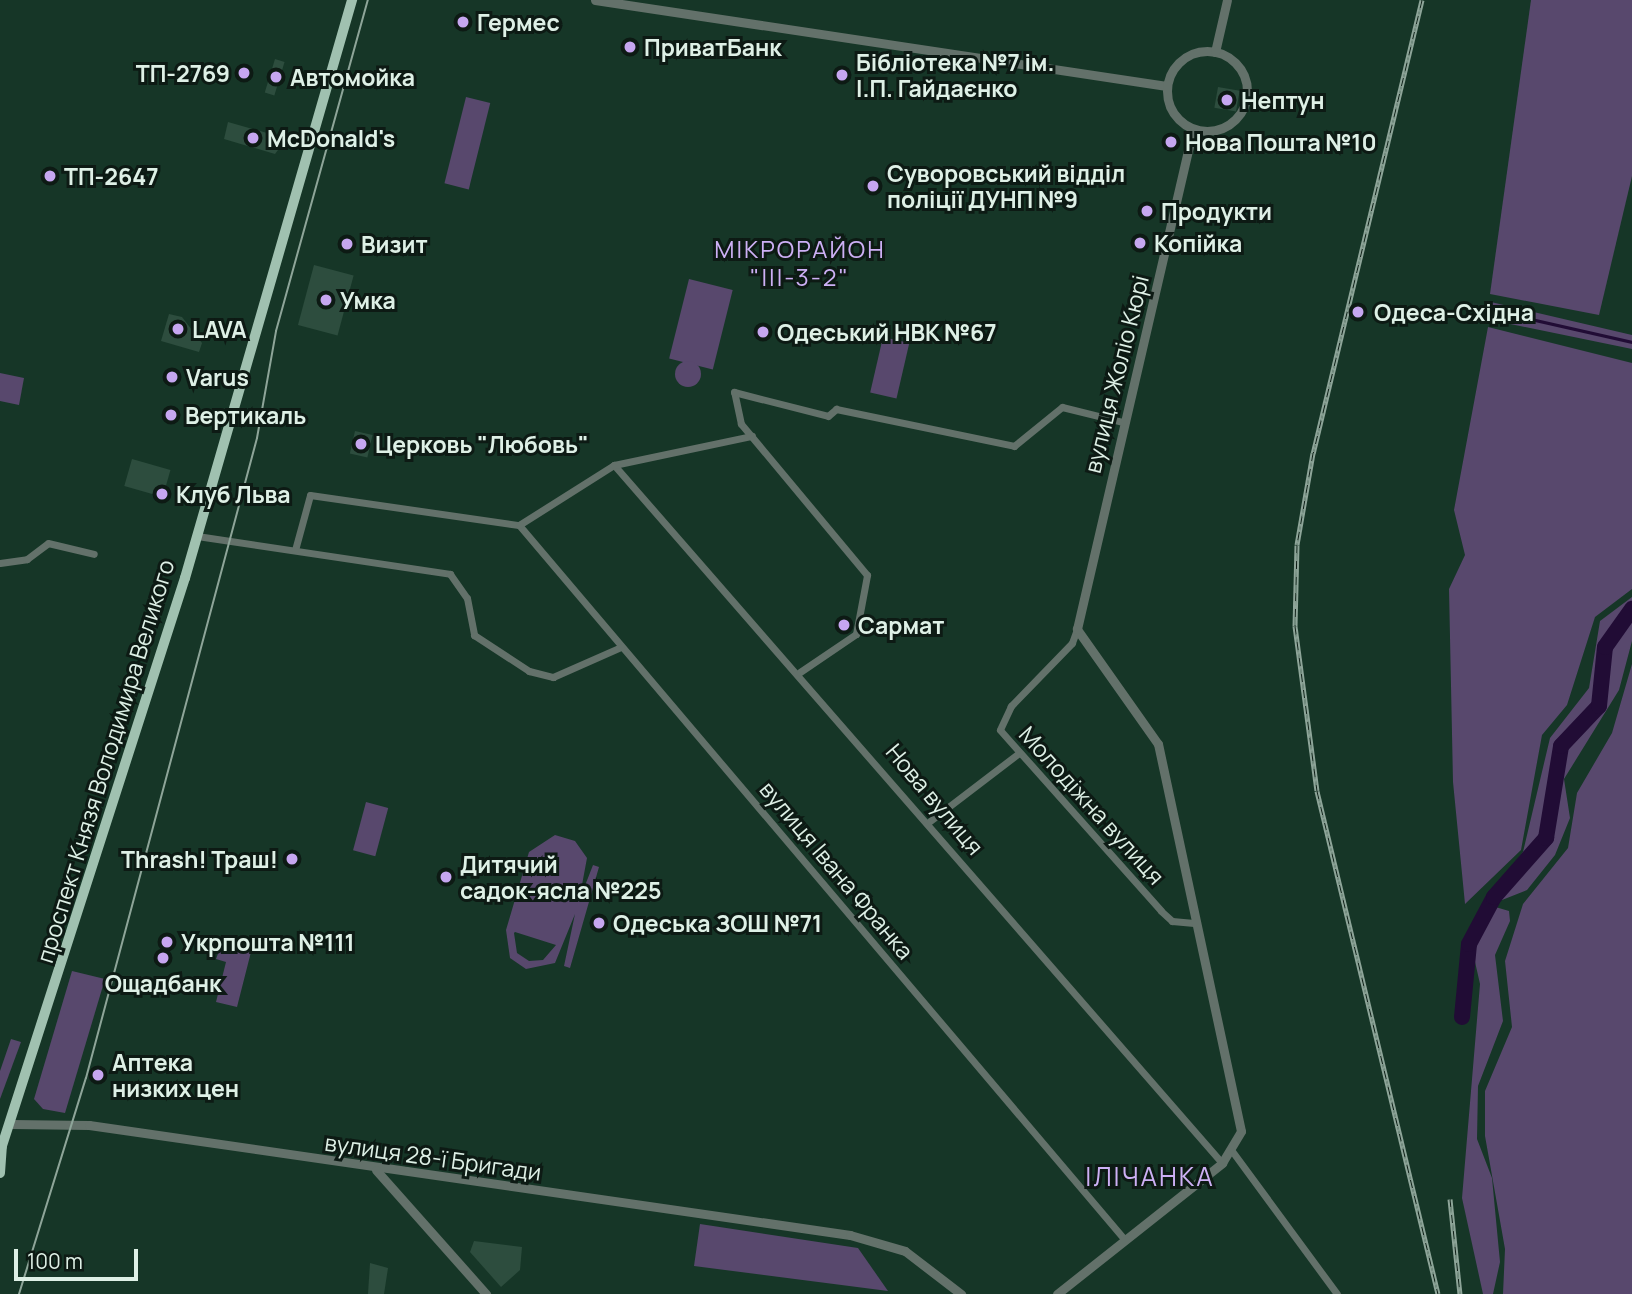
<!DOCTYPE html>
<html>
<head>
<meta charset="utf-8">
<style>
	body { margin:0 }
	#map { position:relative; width:1632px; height:1294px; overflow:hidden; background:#163627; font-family:Manrope,sans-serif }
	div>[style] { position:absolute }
	.green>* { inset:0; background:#58486d; transform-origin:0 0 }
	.round { border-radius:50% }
	.stream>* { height:2.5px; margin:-1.25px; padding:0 1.25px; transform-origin:1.25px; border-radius:1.25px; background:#210c35 }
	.river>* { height:16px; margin:-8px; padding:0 8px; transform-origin:8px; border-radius:8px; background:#210c35 }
	.building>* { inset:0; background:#2d4d3e; transform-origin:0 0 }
	.minor>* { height:7px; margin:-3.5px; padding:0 3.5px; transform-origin:3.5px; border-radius:3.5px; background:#63716a }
	.tertiary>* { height:9px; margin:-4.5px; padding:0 4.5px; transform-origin:4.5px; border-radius:4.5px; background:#63716a }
	.tertiary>.ring { margin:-4.5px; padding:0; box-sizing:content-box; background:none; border:9px solid #63716a; border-radius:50% }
	.trunk>* { height:10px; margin:-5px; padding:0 5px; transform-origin:5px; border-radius:5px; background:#a0c1b0 }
	.tram>* { height:2px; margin:-1px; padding:0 1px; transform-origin:1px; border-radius:1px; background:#8ea599 }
	.rail>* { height:5px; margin-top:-2.5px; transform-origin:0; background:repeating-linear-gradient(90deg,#0d1a14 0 8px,#8ea599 0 16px); box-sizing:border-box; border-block:2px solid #8ea599 }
	.dots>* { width:19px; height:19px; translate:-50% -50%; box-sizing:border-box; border:4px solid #0d1a14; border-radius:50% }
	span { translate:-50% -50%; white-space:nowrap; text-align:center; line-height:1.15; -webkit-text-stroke:6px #0d1a14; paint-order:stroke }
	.poi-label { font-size:23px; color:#def0e6; font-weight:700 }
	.left { translate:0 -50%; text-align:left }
	.right { translate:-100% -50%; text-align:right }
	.street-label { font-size:23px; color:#def0e6 }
	.neighbourhood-label { font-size:24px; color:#cdb0f5; letter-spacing:2px }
	.quarter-label { font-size:26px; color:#cdb0f5; letter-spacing:2px }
	.scale { position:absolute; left:14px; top:1249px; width:124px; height:32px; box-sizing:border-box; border:4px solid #def0e6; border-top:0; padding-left:9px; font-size:21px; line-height:24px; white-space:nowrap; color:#def0e6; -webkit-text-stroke:5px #0d1a14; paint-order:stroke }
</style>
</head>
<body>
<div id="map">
	<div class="green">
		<i style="clip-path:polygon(1531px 0,1632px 0,1632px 176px,1599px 315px,1490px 294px)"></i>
		<i style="left:466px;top:97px;width:25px;height:89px;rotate:14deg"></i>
		<i style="left:689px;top:279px;width:45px;height:82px;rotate:14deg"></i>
		<i style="clip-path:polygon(1491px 302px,1632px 335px,1632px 349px,1491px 320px,1482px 309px)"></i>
		<i style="clip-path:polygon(1488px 327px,1632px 363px,1632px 589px,1595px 617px,1567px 705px,1542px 735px,1521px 850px,1465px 904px,1453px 782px,1449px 589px,1465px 555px,1454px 510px)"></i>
		<i style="left:883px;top:337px;width:27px;height:57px;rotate:13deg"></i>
		<i class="round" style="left:675px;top:361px;width:26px;height:26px"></i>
		<i style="clip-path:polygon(0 373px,24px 378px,19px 405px,0 401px)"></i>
		<i style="clip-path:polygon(1632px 597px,1632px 641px,1619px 690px,1564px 779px,1570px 818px,1555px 855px,1527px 890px,1502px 900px,1493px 891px,1523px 852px,1550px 738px,1589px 688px,1600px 621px)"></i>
		<i style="clip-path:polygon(1632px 664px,1632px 1294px,1503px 1294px,1505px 1249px,1485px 1136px,1485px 1091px,1512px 1027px,1505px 961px,1523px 904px,1568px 848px,1577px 793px,1612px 733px)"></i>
		<i style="left:366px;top:802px;width:23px;height:50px;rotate:15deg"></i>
		<i style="clip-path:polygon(evenodd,555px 835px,575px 841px,587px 858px,579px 901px,593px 865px,599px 867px,570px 968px,564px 966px,575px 914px,555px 963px,526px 969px,510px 958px,506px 930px,529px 852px,555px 835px,514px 933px,515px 932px,556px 945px,543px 960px,529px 961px,517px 953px,514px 933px)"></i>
		<i style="clip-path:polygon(1492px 906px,1509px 911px,1510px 921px,1495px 955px,1503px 1021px,1478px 1086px,1477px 1139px,1492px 1178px,1500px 1262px,1493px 1294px,1483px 1294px,1462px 1198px,1480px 984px,1473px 953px)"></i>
		<i style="clip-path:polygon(222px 943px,251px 952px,237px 1007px,216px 1002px,226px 962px,216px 959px)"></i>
		<i style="clip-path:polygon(72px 971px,105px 979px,65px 1113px,43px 1109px,34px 1099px)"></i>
		<i style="clip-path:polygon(11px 1039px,21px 1042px,0 1099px,0 1071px)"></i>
		<i style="clip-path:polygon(700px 1224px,858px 1248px,888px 1291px,694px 1266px)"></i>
	</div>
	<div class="stream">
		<i style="left:1487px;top:309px;width:149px;rotate:12.8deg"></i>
	</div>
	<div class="river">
		<i style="left:1462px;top:1017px;width:73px;rotate:-84.5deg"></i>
		<i style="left:1469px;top:944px;width:53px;rotate:-62deg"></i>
		<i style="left:1494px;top:897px;width:79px;rotate:-48.6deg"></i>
		<i style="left:1546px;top:838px;width:93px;rotate:-80.7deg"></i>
		<i style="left:1561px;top:746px;width:55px;rotate:-46.5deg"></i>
		<i style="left:1599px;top:706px;width:59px;rotate:-84.2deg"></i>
		<i style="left:1605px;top:647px;width:47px;rotate:-54.6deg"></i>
	</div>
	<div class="building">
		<i style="left:275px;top:59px;width:10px;height:35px;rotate:17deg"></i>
		<i style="left:1218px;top:87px;width:22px;height:21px;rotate:10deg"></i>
		<i style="clip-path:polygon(228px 122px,281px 137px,281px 146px,275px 154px,224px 139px)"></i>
		<i style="left:314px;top:265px;width:41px;height:62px;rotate:15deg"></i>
		<i style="clip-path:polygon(169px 314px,182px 317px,202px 343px,199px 352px,161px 341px)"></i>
		<i style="left:355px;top:431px;width:18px;height:23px;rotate:13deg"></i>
		<i style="left:132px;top:459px;width:40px;height:28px;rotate:16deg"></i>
		<i style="clip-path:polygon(474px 1241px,522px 1247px,520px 1270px,501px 1287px,470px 1252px)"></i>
		<i style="clip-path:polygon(370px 1263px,388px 1268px,384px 1294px,368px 1294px)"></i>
	</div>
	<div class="minor">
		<i style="left:614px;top:465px;width:926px;rotate:48.94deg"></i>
		<i style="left:519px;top:525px;width:937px;rotate:49.72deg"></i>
		<i style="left:197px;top:536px;width:256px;rotate:8.5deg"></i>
		<i style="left:450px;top:574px;width:29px;rotate:55deg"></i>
		<i style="left:467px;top:598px;width:38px;rotate:79deg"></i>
		<i style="left:474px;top:635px;width:66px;rotate:33.2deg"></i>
		<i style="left:529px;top:671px;width:25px;rotate:14deg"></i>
		<i style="left:553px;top:677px;width:74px;rotate:-23.8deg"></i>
		<i style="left:295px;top:550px;width:57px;rotate:-74.7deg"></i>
		<i style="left:310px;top:495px;width:211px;rotate:8.2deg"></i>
		<i style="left:519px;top:525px;width:112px;rotate:-32.3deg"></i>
		<i style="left:614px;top:465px;width:141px;rotate:-11.9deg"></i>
		<i style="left:0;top:563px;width:27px;rotate:-8deg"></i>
		<i style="left:27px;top:559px;width:26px;rotate:-37deg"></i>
		<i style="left:48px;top:543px;width:47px;rotate:13.4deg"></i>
		<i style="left:1077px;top:629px;width:15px;rotate:110deg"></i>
		<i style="left:1072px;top:643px;width:88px;rotate:134.1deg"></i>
		<i style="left:1011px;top:706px;width:26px;rotate:115deg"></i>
		<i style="left:1000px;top:730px;width:242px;rotate:48.3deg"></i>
		<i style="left:1161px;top:911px;width:15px;rotate:42deg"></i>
		<i style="left:1172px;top:921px;width:22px;rotate:5deg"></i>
		<i style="left:800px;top:672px;width:68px;rotate:-34.2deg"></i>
		<i style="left:856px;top:634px;width:60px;rotate:-79.4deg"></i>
		<i style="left:867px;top:575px;width:197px;rotate:-129.8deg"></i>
		<i style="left:741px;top:424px;width:33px;rotate:-102deg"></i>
		<i style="left:734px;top:392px;width:97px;rotate:14.3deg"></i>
		<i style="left:828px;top:416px;width:11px;rotate:-41deg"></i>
		<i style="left:836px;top:409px;width:182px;rotate:11.7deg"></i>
		<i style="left:1014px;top:446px;width:62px;rotate:-39.1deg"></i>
		<i style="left:1062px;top:407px;width:63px;rotate:13.8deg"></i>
		<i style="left:930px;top:821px;width:112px;rotate:-37.4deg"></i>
		<i style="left:1232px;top:1151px;width:177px;rotate:53.7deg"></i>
	</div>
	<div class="tertiary">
		<i style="left:595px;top:0;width:578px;rotate:8.55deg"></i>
		<i class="ring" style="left:1167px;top:51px;width:71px;height:71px"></i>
		<i style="left:1215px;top:52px;width:53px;rotate:-77deg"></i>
		<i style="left:11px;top:1124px;width:78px;rotate:0.7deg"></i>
		<i style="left:89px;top:1125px;width:769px;rotate:8.22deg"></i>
		<i style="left:850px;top:1235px;width:57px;rotate:16.2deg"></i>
		<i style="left:905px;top:1251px;width:71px;rotate:37.5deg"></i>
		<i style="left:376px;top:1170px;width:166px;rotate:48.4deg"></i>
		<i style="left:1057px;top:1294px;width:211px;rotate:-38.4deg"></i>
		<i style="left:1222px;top:1163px;width:37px;rotate:-59deg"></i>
		<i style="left:1241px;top:1131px;width:396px;rotate:-102.1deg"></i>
		<i style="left:1158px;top:744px;width:141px;rotate:-125.2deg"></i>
		<i style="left:1077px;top:629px;width:513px;rotate:-76.94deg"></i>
	</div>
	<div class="trunk">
		<i style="left:0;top:1152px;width:603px;rotate:-72.14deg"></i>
		<i style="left:185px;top:578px;width:602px;rotate:-73.88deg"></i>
		<i style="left:0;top:1173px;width:26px;rotate:-86deg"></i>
	</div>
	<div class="tram">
		<i style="left:19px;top:1294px;width:226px;rotate:-72.8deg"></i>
		<i style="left:86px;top:1078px;width:662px;rotate:-75.04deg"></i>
		<i style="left:257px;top:438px;width:109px;rotate:-79.9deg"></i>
		<i style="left:276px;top:331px;width:344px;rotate:-74.5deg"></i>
	</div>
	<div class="rail">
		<i style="left:1422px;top:0;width:466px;rotate:103.5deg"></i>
		<i style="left:1313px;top:453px;width:93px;rotate:99.9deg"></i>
		<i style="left:1297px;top:545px;width:81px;rotate:91.4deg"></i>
		<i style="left:1295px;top:626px;width:166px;rotate:82.4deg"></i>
		<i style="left:1317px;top:791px;width:517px;rotate:76.47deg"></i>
		<i style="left:1450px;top:1199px;width:96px;rotate:84deg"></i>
	</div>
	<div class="dots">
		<i style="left:463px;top:22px;background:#c6a6f0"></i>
		<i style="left:630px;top:47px;background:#c6a6f0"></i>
		<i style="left:244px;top:73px;background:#c6a6f0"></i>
		<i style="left:842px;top:75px;background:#c6a6f0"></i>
		<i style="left:276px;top:77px;background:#c6a6f0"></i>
		<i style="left:1227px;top:100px;background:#c6a6f0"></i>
		<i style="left:253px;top:138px;background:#c6a6f0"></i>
		<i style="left:1171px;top:142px;background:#c6a6f0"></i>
		<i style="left:50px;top:176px;background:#c6a6f0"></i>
		<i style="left:873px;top:186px;background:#c6a6f0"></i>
		<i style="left:1147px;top:211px;background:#c6a6f0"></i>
		<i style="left:1140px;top:243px;background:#c6a6f0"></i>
		<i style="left:347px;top:244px;background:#c6a6f0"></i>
		<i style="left:326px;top:300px;background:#c6a6f0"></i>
		<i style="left:1358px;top:312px;background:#c6a6f0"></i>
		<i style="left:178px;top:329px;background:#c6a6f0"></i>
		<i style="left:763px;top:332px;background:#c6a6f0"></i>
		<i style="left:172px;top:377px;background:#c6a6f0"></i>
		<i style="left:171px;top:415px;background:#c6a6f0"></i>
		<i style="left:361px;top:444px;background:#c6a6f0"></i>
		<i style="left:162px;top:494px;background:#c6a6f0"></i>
		<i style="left:844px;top:625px;background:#c6a6f0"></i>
		<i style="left:292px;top:859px;background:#c6a6f0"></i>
		<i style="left:446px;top:877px;background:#c6a6f0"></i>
		<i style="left:599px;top:923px;background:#c6a6f0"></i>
		<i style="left:167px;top:942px;background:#c6a6f0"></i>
		<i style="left:163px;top:958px;background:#c6a6f0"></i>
		<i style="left:98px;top:1075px;background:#c6a6f0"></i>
	</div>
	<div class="poi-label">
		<span class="left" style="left:477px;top:22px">Гермес</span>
		<span class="left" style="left:644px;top:47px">ПриватБанк</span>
		<span class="left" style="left:856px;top:75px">Бібліотека №7 ім.<br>І.П. Гайдаєнко</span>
		<span class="right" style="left:230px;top:73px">ТП-2769</span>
		<span class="left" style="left:290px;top:77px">Автомойка</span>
		<span class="left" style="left:1241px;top:100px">Нептун</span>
		<span class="left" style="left:267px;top:138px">McDonald's</span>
		<span class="left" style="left:1185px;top:142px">Нова Пошта №10</span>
		<span class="left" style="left:887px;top:186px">Суворовський відділ<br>поліції ДУНП №9</span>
		<span class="left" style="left:64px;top:176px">ТП-2647</span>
		<span class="left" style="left:1161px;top:211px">Продукти</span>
		<span class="left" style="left:1154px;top:243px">Копійка</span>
		<span class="left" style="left:361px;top:244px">Визит</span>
		<span class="left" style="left:340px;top:300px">Умка</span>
		<span class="left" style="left:1374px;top:312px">Одеса-Східна</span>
		<span class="left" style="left:192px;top:329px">LAVA</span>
		<span class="left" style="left:777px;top:332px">Одеський НВК №67</span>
		<span class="left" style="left:186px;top:377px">Varus</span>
		<span class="left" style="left:185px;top:415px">Вертикаль</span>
		<span class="left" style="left:375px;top:444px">Церковь "Любовь"</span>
		<span class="left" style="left:176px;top:494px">Клуб Льва</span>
		<span class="left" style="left:858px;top:625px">Сармат</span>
		<span class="right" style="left:278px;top:859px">Thrash! Траш!</span>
		<span class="left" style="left:460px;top:877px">Дитячий<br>садок-ясла №225</span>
		<span class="left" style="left:613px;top:923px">Одеська ЗОШ №71</span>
		<span class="left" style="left:181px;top:942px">Укрпошта №111</span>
		<span style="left:163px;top:983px">Ощадбанк</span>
		<span class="left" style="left:112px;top:1075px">Аптека<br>низких цен</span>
	</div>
	<div class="street-label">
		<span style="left:1116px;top:374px;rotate:-76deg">вулиця Жоліо Кюрі</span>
		<span style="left:105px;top:761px;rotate:-73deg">проспект Князя Володимира Великого</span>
		<span style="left:935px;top:799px;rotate:50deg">Нова вулиця</span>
		<span style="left:1092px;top:805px;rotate:48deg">Молодіжна вулиця</span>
		<span style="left:837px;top:870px;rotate:50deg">вулиця Івана Франка</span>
		<span style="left:433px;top:1157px;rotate:8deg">вулиця 28-ї Бригади</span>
	</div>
	<div class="neighbourhood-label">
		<span style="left:800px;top:263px">МІКРОРАЙОН<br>"ІІІ-3-2"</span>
	</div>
	<div class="quarter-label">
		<span style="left:1150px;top:1177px">ІЛІЧАНКА</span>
	</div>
	<div class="scale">100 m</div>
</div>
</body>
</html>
